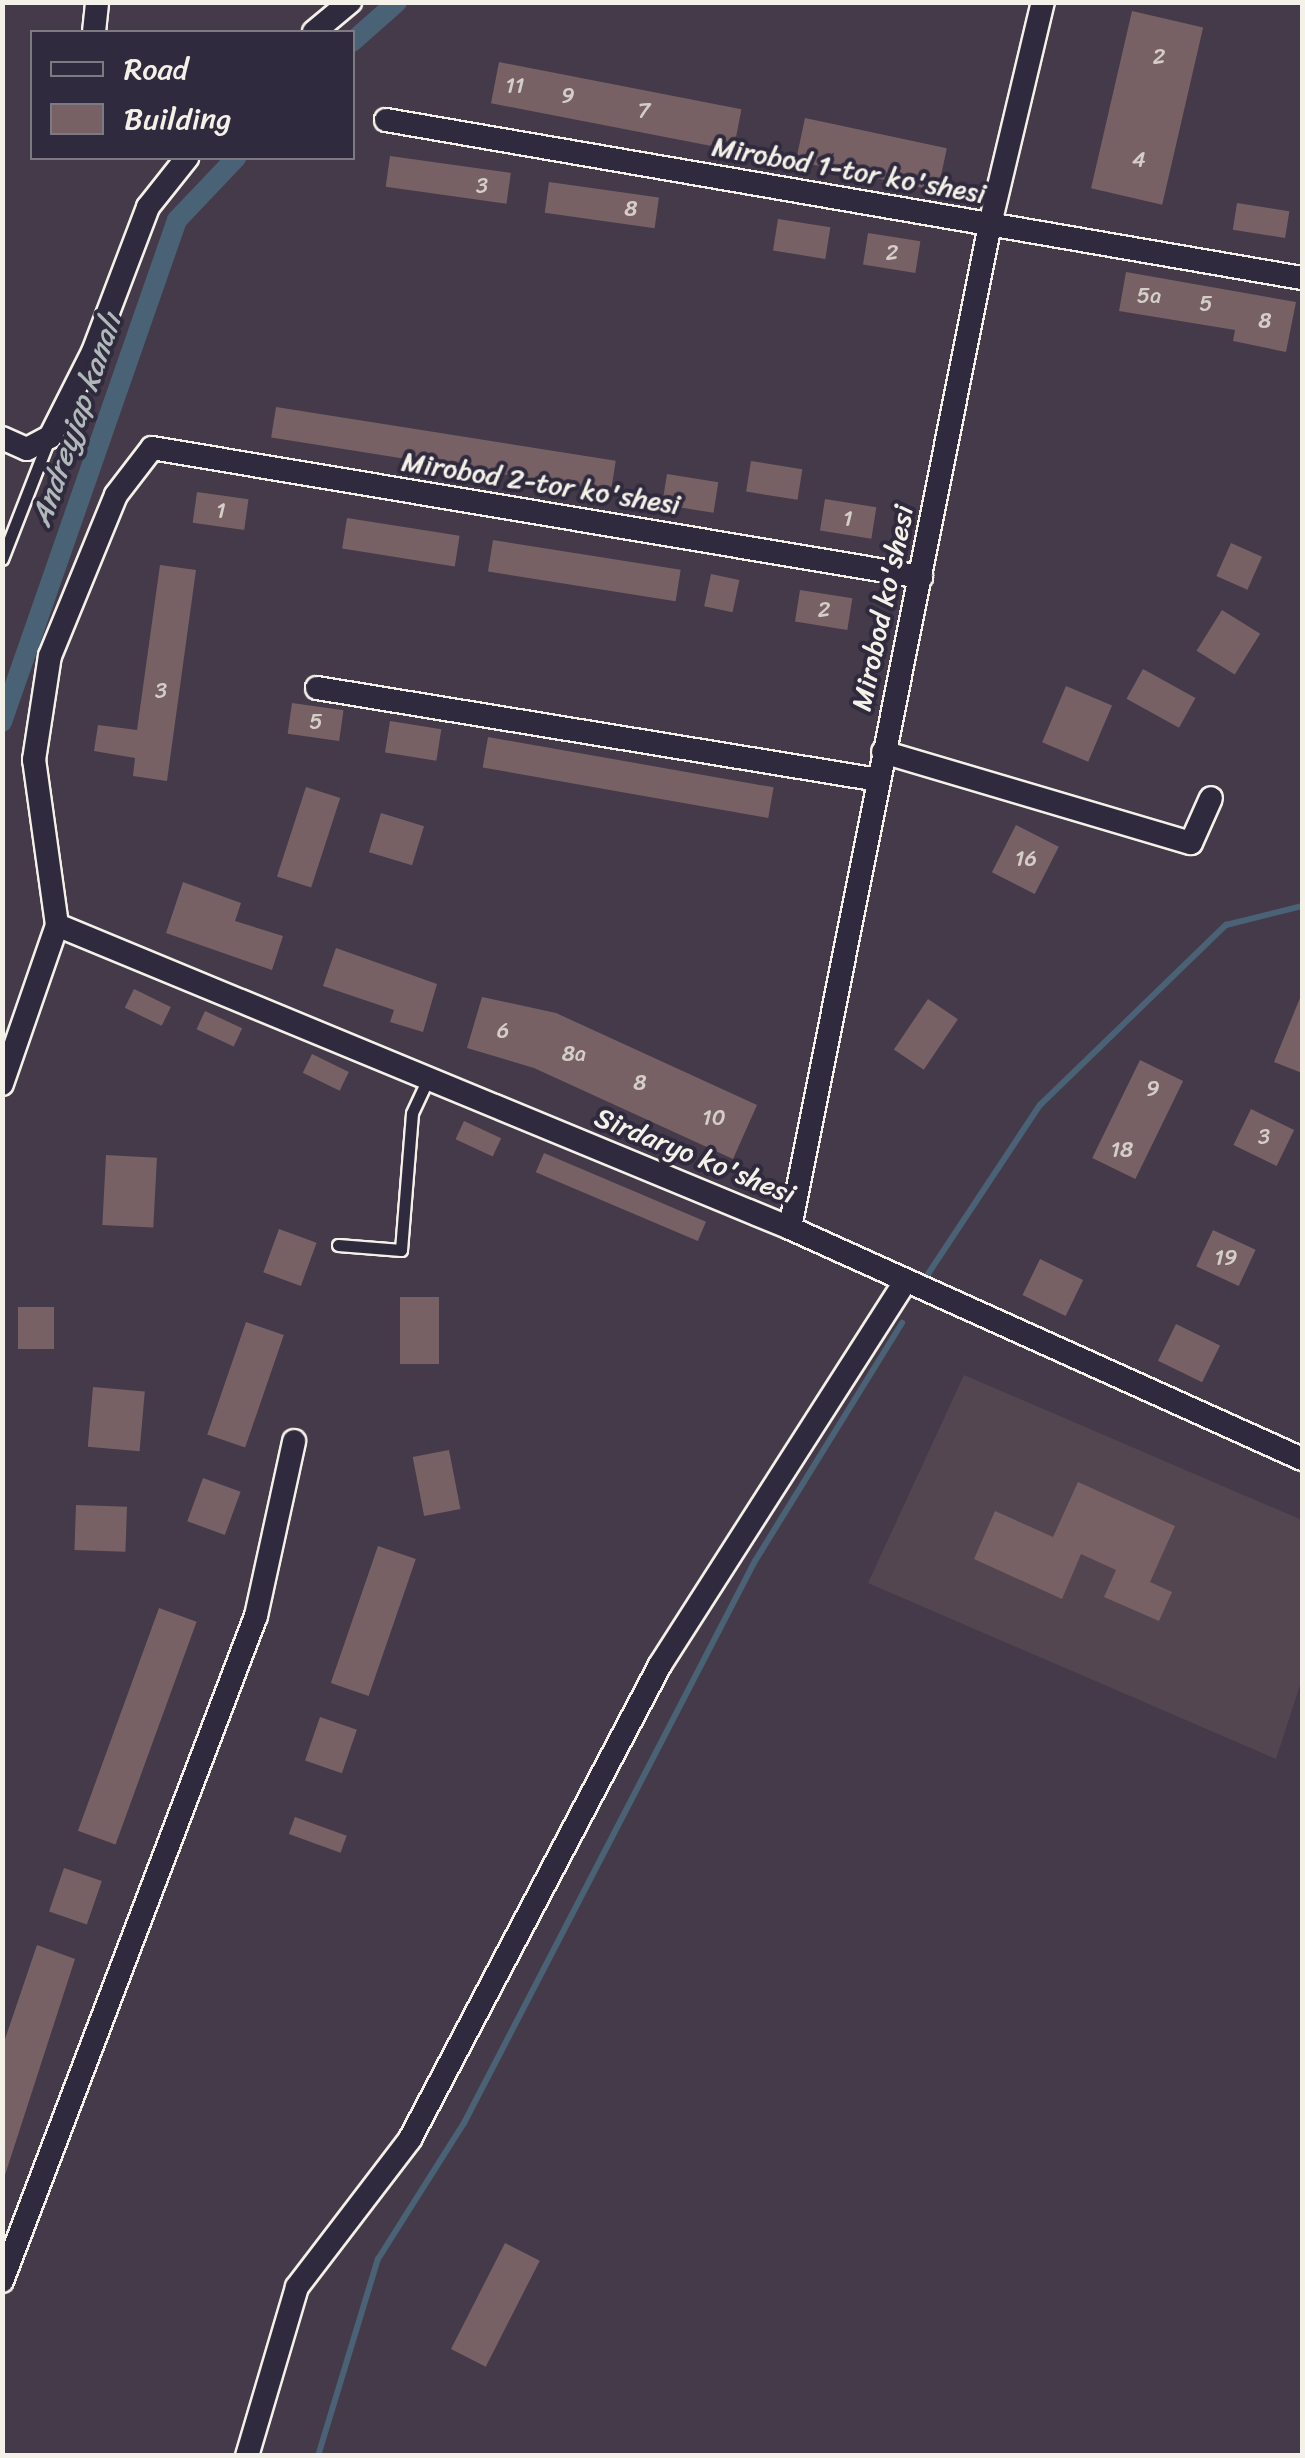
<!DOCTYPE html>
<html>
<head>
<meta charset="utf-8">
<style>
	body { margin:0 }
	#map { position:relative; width:1305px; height:2458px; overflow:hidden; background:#453a49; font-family:Sriracha,sans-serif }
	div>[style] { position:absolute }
	.built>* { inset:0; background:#544651 }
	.stream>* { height:6px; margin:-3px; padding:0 3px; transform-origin:3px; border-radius:3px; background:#4a6275 }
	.canal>* { height:20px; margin:-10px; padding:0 10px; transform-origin:10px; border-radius:10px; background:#4a6275 }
	.building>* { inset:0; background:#776165; transform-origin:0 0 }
	.roads { filter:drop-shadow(2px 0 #f4f1e8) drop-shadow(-2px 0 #f4f1e8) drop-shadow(0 2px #f4f1e8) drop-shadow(0 -2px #f4f1e8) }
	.service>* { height:11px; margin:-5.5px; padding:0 5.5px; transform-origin:5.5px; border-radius:5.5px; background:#2f2a3d }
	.minor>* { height:22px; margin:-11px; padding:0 11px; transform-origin:11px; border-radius:11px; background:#2f2a3d }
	span { translate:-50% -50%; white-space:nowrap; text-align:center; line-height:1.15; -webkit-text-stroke:8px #2f2a3d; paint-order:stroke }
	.number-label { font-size:22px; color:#d5cdc7 }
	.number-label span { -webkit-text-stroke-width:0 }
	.street-label { font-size:28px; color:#f4f1e8 }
	.water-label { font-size:30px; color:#b0b8ba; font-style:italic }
	.frame { position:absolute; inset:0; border:5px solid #f4f1e8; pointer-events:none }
	.legend { position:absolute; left:30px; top:30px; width:325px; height:130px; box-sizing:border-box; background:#2f2a3d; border:2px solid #7e7a81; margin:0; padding:12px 18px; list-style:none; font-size:30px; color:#f4f1e8 }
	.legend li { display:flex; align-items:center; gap:20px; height:50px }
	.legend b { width:50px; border:2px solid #7e7a81 }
</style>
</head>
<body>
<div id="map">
	<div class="built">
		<i style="clip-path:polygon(964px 1375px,1302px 1520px,1302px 1679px,1276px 1759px,868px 1583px)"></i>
	</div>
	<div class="stream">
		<i style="left:928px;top:1274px;width:203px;rotate:-56.5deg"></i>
		<i style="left:1040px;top:1105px;width:259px;rotate:-44.1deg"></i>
		<i style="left:1226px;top:925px;width:78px;rotate:-14deg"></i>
		<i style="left:318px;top:2456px;width:206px;rotate:-73.1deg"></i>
		<i style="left:378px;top:2259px;width:161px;rotate:-57.7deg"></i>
		<i style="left:464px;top:2123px;width:633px;rotate:-62.63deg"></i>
		<i style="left:755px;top:1561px;width:280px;rotate:-58.3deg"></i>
	</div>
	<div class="canal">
		<i style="left:352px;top:42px;width:60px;rotate:-41.6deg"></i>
		<i style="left:2px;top:722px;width:532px;rotate:-70.78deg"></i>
		<i style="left:177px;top:220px;width:86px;rotate:-46.4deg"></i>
	</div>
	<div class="building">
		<i style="left:1132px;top:11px;width:73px;height:182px;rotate:13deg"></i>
		<i style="left:499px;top:62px;width:247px;height:42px;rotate:11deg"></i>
		<i style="left:805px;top:118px;width:145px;height:44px;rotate:12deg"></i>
		<i style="left:390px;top:156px;width:122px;height:31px;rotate:8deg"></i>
		<i style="left:549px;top:182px;width:111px;height:31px;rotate:8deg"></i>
		<i style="left:1237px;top:203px;width:53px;height:27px;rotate:9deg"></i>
		<i style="left:778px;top:219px;width:53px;height:32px;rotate:9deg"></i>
		<i style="left:868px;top:233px;width:53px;height:32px;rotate:9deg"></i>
		<i style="clip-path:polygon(1126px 272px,1296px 302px,1286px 352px,1233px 341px,1235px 330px,1119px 311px)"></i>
		<i style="left:276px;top:407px;width:344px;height:31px;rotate:9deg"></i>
		<i style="left:751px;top:461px;width:52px;height:31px;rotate:9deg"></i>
		<i style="left:667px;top:474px;width:52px;height:31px;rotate:9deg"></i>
		<i style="left:197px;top:492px;width:52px;height:31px;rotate:8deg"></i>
		<i style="left:825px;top:499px;width:52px;height:32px;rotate:9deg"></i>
		<i style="left:347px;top:518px;width:114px;height:31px;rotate:9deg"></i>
		<i style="left:493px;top:540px;width:190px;height:32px;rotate:9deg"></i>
		<i style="left:1231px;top:543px;width:34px;height:36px;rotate:24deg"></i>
		<i style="clip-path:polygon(160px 565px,196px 570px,167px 781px,133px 776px,135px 758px,94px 751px,98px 725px,137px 730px)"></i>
		<i style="left:711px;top:574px;width:29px;height:33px;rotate:12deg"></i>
		<i style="left:800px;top:590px;width:53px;height:32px;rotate:9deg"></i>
		<i style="left:1222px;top:610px;width:45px;height:48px;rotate:32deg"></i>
		<i style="left:1143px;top:669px;width:60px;height:34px;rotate:29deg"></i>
		<i style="left:1066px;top:686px;width:50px;height:61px;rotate:23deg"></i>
		<i style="left:292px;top:703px;width:52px;height:31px;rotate:8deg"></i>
		<i style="left:390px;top:721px;width:52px;height:32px;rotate:9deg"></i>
		<i style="left:488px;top:737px;width:290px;height:31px;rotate:10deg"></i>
		<i style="left:306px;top:787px;width:36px;height:94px;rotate:18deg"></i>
		<i style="left:381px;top:813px;width:45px;height:41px;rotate:17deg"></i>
		<i style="left:1016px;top:825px;width:48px;height:53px;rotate:27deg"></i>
		<i style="clip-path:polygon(183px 882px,241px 903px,235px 921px,283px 936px,272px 970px,166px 933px)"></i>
		<i style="clip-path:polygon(336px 948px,437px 984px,423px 1032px,390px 1022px,394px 1010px,323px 986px)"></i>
		<i style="left:134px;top:989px;width:41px;height:21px;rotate:26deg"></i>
		<i style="clip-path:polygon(1302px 993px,1302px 1073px,1274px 1062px)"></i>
		<i style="clip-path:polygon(482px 997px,556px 1013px,757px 1105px,733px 1159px,534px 1068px,467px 1048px)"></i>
		<i style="left:928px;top:999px;width:36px;height:61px;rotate:34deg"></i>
		<i style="left:205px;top:1011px;width:41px;height:20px;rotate:25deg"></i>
		<i style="left:312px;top:1054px;width:41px;height:21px;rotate:26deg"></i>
		<i style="left:1140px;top:1060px;width:48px;height:109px;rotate:26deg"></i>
		<i style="left:1251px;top:1109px;width:48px;height:40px;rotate:26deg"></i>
		<i style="left:464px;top:1121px;width:41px;height:20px;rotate:25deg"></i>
		<i style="left:544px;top:1153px;width:176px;height:21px;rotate:23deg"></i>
		<i style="left:106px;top:1155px;width:51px;height:70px;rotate:3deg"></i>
		<i style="left:279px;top:1229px;width:40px;height:46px;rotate:20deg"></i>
		<i style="left:1213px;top:1230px;width:47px;height:40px;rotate:25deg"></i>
		<i style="left:1040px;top:1259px;width:48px;height:40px;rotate:26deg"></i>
		<i style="left:400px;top:1297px;width:39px;height:67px"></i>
		<i style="left:54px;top:1307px;width:42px;height:36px;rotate:90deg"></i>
		<i style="left:246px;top:1322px;width:40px;height:119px;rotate:19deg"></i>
		<i style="left:1176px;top:1324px;width:49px;height:41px;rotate:26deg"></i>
		<i style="left:93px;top:1387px;width:52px;height:60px;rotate:5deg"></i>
		<i style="left:449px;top:1450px;width:60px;height:37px;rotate:79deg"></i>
		<i style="left:203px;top:1478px;width:40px;height:46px;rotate:20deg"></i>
		<i style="clip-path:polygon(1078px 1482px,1175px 1526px,1150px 1582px,1172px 1592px,1159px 1621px,1104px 1597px,1116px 1570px,1081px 1554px,1062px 1599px,974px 1559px,995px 1511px,1053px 1537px)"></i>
		<i style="left:76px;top:1505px;width:51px;height:45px;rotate:2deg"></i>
		<i style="left:378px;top:1546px;width:40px;height:145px;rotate:19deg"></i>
		<i style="left:159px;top:1608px;width:40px;height:237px;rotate:20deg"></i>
		<i style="left:320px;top:1717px;width:39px;height:46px;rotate:19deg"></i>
		<i style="left:295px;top:1817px;width:55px;height:18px;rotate:20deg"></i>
		<i style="left:64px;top:1868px;width:40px;height:46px;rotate:19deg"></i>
		<i style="clip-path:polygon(37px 1945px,75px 1959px,5px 2175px,2px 2048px)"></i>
		<i style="left:505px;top:2243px;width:39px;height:119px;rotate:27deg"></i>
	</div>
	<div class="roads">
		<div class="service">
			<i style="left:2px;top:559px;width:127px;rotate:-68.7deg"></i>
			<i style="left:338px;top:1245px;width:63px;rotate:4.5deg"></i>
			<i style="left:401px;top:1250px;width:137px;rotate:-85.4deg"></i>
			<i style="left:412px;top:1113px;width:38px;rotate:-65deg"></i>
		</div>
		<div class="minor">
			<i style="left:94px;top:32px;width:30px;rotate:-84deg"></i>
			<i style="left:314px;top:32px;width:47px;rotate:-39.8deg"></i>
			<i style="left:386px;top:120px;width:930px;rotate:9.79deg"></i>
			<i style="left:2px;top:438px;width:27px;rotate:24deg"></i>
			<i style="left:27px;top:449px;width:26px;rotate:-28deg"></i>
			<i style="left:50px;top:437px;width:95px;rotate:-63.2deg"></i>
			<i style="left:93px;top:352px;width:155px;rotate:-69.2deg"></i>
			<i style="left:148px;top:207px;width:63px;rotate:-51.5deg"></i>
			<i style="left:317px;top:688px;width:569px;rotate:9.3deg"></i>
			<i style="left:883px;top:752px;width:321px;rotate:16.5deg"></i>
			<i style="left:1191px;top:843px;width:49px;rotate:-66deg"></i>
			<i style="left:57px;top:925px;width:793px;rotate:22.46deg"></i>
			<i style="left:790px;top:1228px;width:562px;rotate:24.28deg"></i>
			<i style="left:2px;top:1084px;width:168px;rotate:-70.9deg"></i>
			<i style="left:57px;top:925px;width:167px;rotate:-97.9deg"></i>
			<i style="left:34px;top:760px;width:105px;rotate:-81.3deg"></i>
			<i style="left:50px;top:656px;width:174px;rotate:-67.7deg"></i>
			<i style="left:116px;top:495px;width:59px;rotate:-52.5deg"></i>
			<i style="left:152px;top:448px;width:780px;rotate:9.52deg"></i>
			<i style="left:790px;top:1228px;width:1024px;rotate:-78.73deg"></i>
			<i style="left:990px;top:224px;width:228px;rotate:-76.6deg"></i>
			<i style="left:2px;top:2281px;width:712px;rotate:-69.1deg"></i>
			<i style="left:256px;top:1616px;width:179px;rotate:-77.7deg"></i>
			<i style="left:247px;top:2456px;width:176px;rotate:-73.5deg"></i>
			<i style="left:297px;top:2287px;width:186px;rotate:-52.6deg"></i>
			<i style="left:410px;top:2139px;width:536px;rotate:-62.19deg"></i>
			<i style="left:660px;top:1665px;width:451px;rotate:-57.4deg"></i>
		</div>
	</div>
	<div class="number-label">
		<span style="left:1159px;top:57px">2</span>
		<span style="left:515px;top:86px">11</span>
		<span style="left:568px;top:96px">9</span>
		<span style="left:644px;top:111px">7</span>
		<span style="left:1139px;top:160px">4</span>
		<span style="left:482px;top:186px">3</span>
		<span style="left:631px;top:209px">8</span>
		<span style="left:892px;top:253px">2</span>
		<span style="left:1149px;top:296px">5a</span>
		<span style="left:1206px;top:304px">5</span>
		<span style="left:1265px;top:321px">8</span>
		<span style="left:221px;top:511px">1</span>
		<span style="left:848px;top:519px">1</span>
		<span style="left:824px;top:610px">2</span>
		<span style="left:161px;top:691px">3</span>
		<span style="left:316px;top:722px">5</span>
		<span style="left:1026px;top:859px">16</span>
		<span style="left:503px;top:1031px">6</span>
		<span style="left:574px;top:1054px">8a</span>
		<span style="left:640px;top:1083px">8</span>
		<span style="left:1153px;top:1089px">9</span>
		<span style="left:714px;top:1118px">10</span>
		<span style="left:1264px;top:1137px">3</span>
		<span style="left:1122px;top:1150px">18</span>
		<span style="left:1226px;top:1258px">19</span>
	</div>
	<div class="street-label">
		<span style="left:849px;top:170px;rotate:10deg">Mirobod 1-tor ko'shesi</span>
		<span style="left:541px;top:483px;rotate:9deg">Mirobod 2-tor ko'shesi</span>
		<span style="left:883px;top:608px;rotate:-78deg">Mirobod ko'shesi</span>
		<span style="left:695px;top:1156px;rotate:22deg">Sirdaryo ko'shesi</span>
	</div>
	<div class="water-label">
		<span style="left:76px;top:420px;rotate:-71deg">Andreyjap kanalı</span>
	</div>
	<div class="frame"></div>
	<ul class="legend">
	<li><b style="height:12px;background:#2f2a3d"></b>Road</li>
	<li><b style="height:28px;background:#776165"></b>Building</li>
	</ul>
</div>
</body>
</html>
